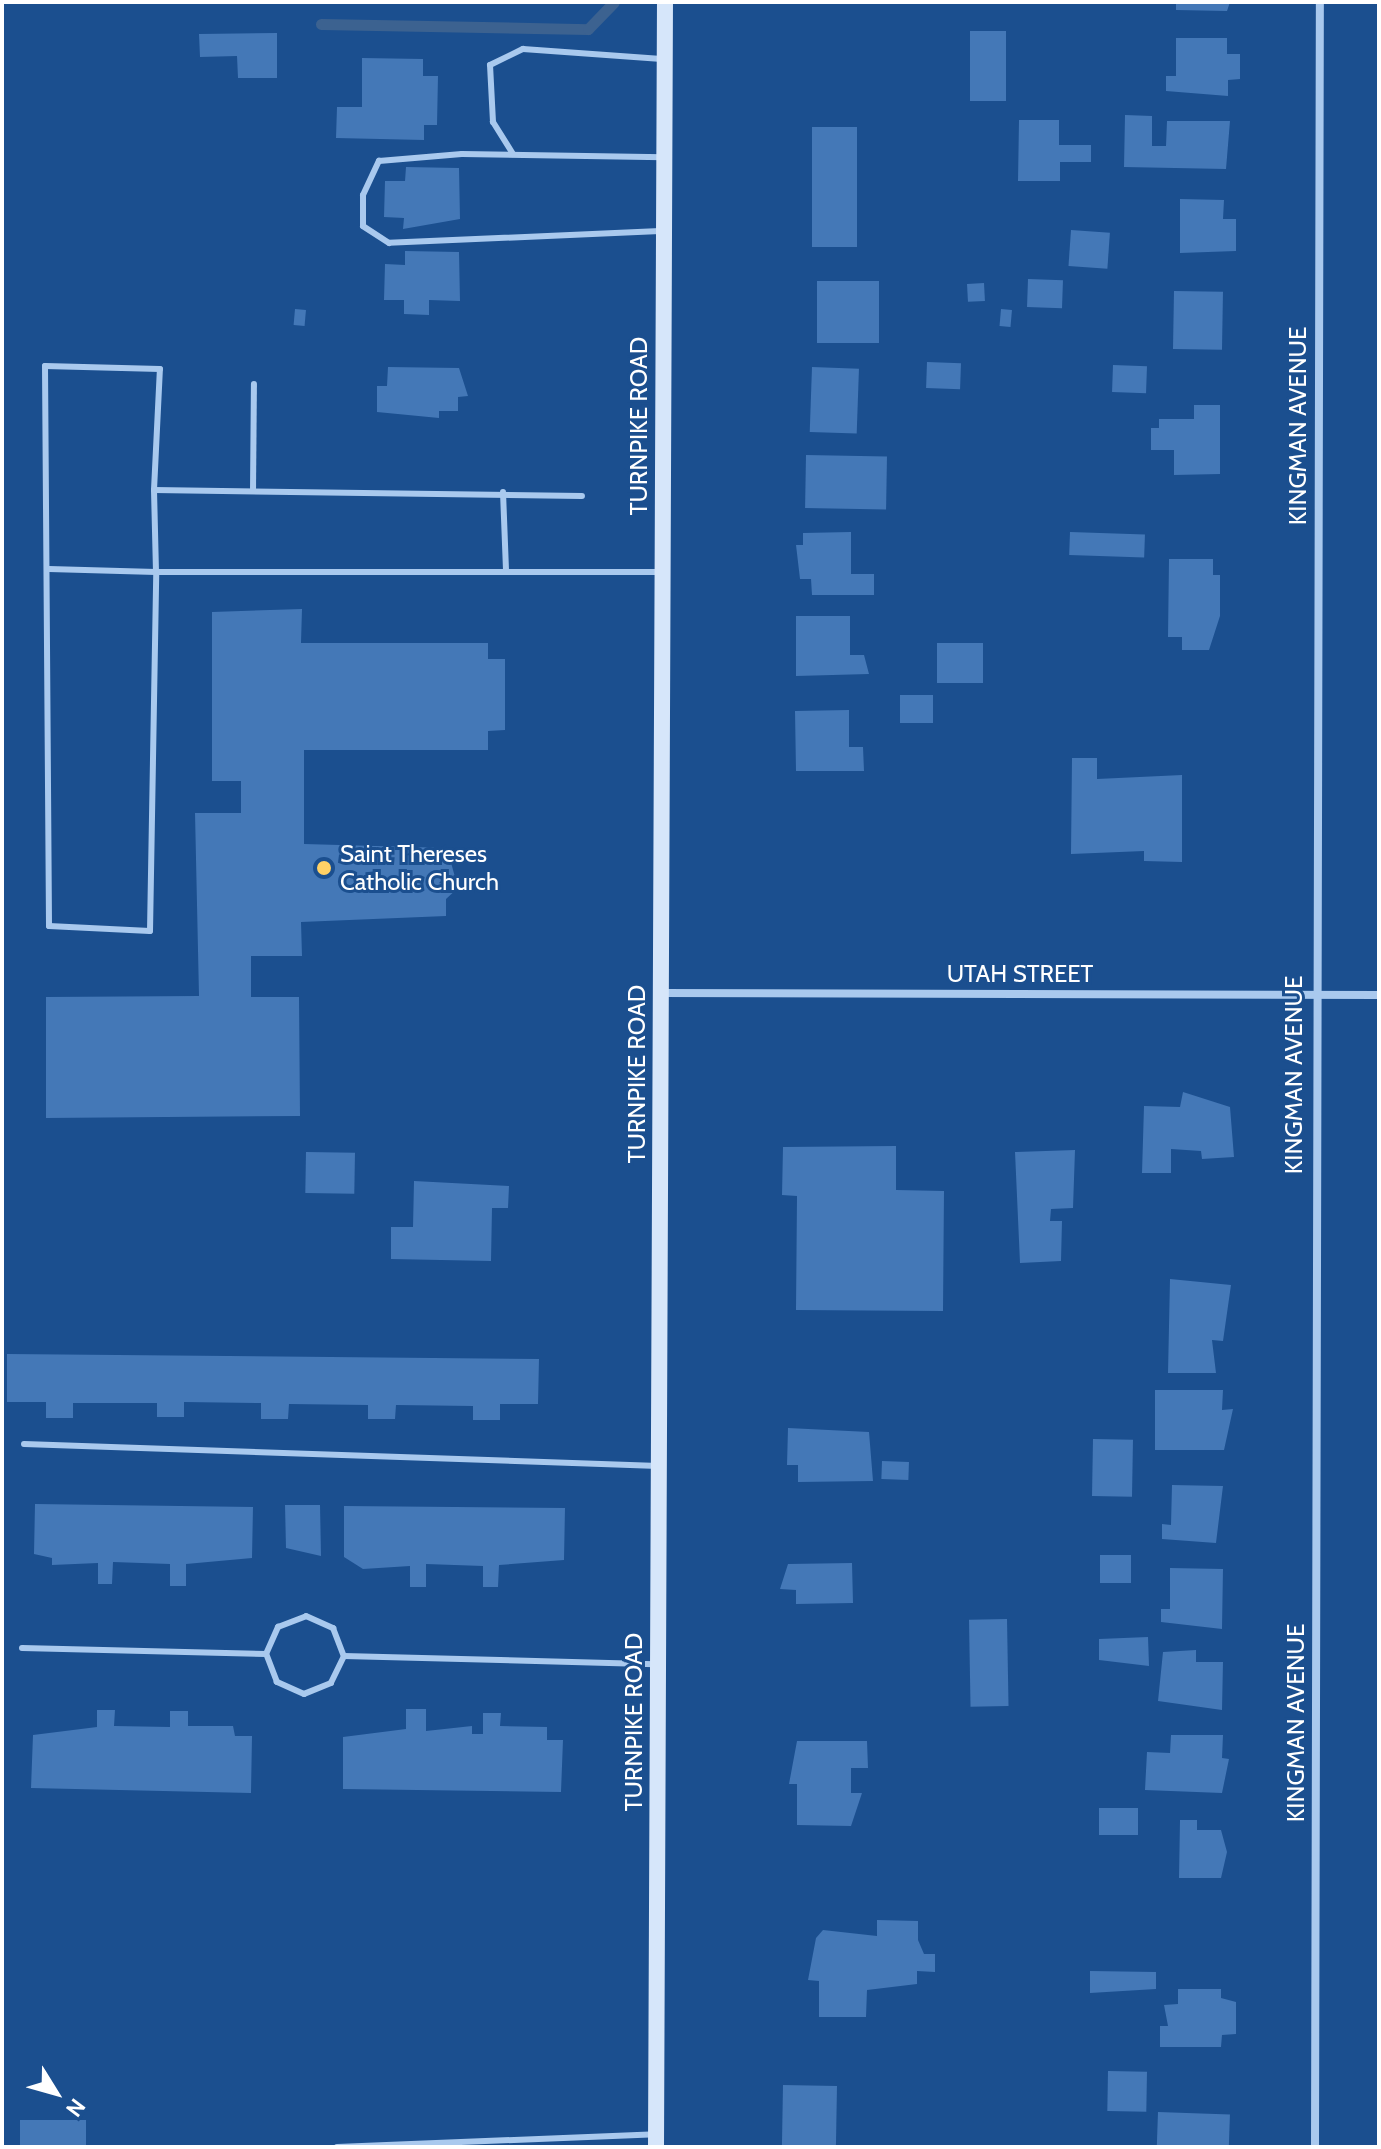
<!DOCTYPE html>
<html>
<head>
<meta charset="utf-8">
<style>
	body { margin:0 }
	#map { position:relative; width:1381px; height:2149px; overflow:hidden; background:#1b4f8f; font-family:Cabin,sans-serif }
	div>[style] { position:absolute }
	.stream>* { height:11px; margin:-5.5px; padding:0 5.5px; transform-origin:5.5px; border-radius:5.5px; background:#3c6290 }
	.building>* { inset:0; background:#4478b7; transform-origin:0 0 }
	.lane>* { height:6px; margin:-3px; padding:0 3px; transform-origin:3px; border-radius:3px; background:#a9c9ee }
	.street>* { height:8px; margin:-4px; padding:0 4px; transform-origin:4px; border-radius:4px; background:#a9c9ee }
	.secondary>* { height:16px; margin:-8px; padding:0 8px; transform-origin:8px; border-radius:8px; background:#d6e6fa }
	.dots>* { width:22px; height:22px; translate:-50% -50%; box-sizing:border-box; border:4px solid #1b4f8f; border-radius:50% }
	span { translate:-50% -50%; white-space:nowrap; text-align:center; line-height:1.15; -webkit-text-stroke:6px #1b4f8f; paint-order:stroke }
	.street-label { font-size:24px; color:#fff }
	.poi-label { font-size:24px; color:#fff }
	.left { translate:0 -50%; text-align:left }
	.frame { position:absolute; inset:0; border:4px solid #fff; pointer-events:none }
	.north { position:absolute; left:16px; top:2053px; width:80px; height:80px; -webkit-text-stroke:6px #1b4f8f; paint-order:stroke; rotate:127deg; font-size:22px; font-weight:700; line-height:32px; text-align:center; color:#fff }
	.north::after { content:''; display:block; margin:auto; width:28px; height:36px; background:#fff; clip-path:polygon(50% 0,100% 100%,50% 72%,0 100%) }
</style>
</head>
<body>
<div id="map">
	<div class="stream">
		<i style="left:321px;top:24px;width:267px;rotate:1.1deg"></i>
		<i style="left:588px;top:29px;width:37px;rotate:-46deg"></i>
	</div>
	<div class="building">
		<i style="clip-path:polygon(1176px 2px,1230px 2px,1227px 11px,1176px 10px)"></i>
		<i style="left:970px;top:31px;width:36px;height:70px"></i>
		<i style="clip-path:polygon(277px 33px,277px 78px,238px 78px,237px 56px,200px 57px,199px 34px)"></i>
		<i style="clip-path:polygon(1176px 38px,1227px 38px,1227px 54px,1240px 54px,1240px 79px,1228px 80px,1228px 96px,1166px 91px,1166px 76px,1176px 76px)"></i>
		<i style="clip-path:polygon(362px 58px,423px 59px,423px 76px,438px 76px,437px 125px,424px 125px,424px 140px,336px 138px,337px 107px,362px 107px)"></i>
		<i style="clip-path:polygon(1125px 115px,1152px 116px,1152px 146px,1166px 146px,1167px 121px,1230px 121px,1226px 169px,1124px 167px)"></i>
		<i style="clip-path:polygon(1019px 120px,1059px 120px,1059px 145px,1091px 145px,1091px 162px,1060px 162px,1060px 181px,1018px 181px)"></i>
		<i style="left:812px;top:127px;width:45px;height:120px"></i>
		<i style="clip-path:polygon(406px 167px,459px 168px,460px 219px,403px 229px,404px 218px,384px 217px,385px 181px,405px 181px)"></i>
		<i style="clip-path:polygon(1180px 199px,1224px 200px,1223px 219px,1236px 219px,1236px 251px,1180px 253px)"></i>
		<i style="left:1071px;top:230px;width:39px;height:36px;rotate:4deg"></i>
		<i style="clip-path:polygon(405px 251px,459px 252px,460px 301px,429px 300px,429px 315px,404px 314px,404px 300px,384px 300px,385px 264px,405px 265px)"></i>
		<i style="left:1028px;top:279px;width:35px;height:28px;rotate:2deg"></i>
		<i style="left:817px;top:281px;width:62px;height:62px"></i>
		<i style="left:984px;top:283px;width:18px;height:17px;rotate:87deg"></i>
		<i style="left:1174px;top:291px;width:49px;height:58px;rotate:1deg"></i>
		<i style="left:295px;top:309px;width:11px;height:16px;rotate:5deg"></i>
		<i style="left:1001px;top:309px;width:11px;height:17px;rotate:5deg"></i>
		<i style="left:927px;top:362px;width:34px;height:26px;rotate:2deg"></i>
		<i style="left:1113px;top:365px;width:34px;height:27px;rotate:2deg"></i>
		<i style="clip-path:polygon(388px 367px,459px 368px,468px 396px,458px 397px,458px 411px,439px 411px,439px 418px,377px 412px,377px 386px,387px 386px)"></i>
		<i style="left:812px;top:367px;width:47px;height:65px;rotate:2deg"></i>
		<i style="clip-path:polygon(1194px 405px,1220px 405px,1220px 474px,1174px 475px,1174px 450px,1151px 450px,1151px 428px,1159px 428px,1159px 419px,1194px 419px)"></i>
		<i style="left:806px;top:455px;width:81px;height:53px;rotate:1deg"></i>
		<i style="clip-path:polygon(851px 532px,851px 574px,874px 574px,874px 595px,812px 595px,811px 579px,800px 579px,796px 545px,803px 545px,803px 533px)"></i>
		<i style="left:1070px;top:532px;width:75px;height:23px;rotate:2deg"></i>
		<i style="clip-path:polygon(1169px 559px,1213px 559px,1213px 575px,1220px 575px,1220px 616px,1209px 650px,1182px 650px,1182px 637px,1168px 637px)"></i>
		<i style="clip-path:polygon(302px 609px,301px 643px,488px 643px,488px 659px,505px 659px,505px 730px,488px 731px,488px 750px,304px 750px,304px 844px,447px 848px,458px 888px,446px 899px,446px 916px,301px 922px,302px 956px,251px 956px,251px 997px,299px 997px,300px 1116px,46px 1118px,46px 997px,199px 996px,195px 813px,241px 813px,241px 781px,212px 781px,212px 612px)"></i>
		<i style="clip-path:polygon(796px 616px,850px 616px,850px 655px,864px 655px,869px 674px,796px 676px)"></i>
		<i style="left:937px;top:643px;width:46px;height:40px"></i>
		<i style="left:900px;top:695px;width:33px;height:28px"></i>
		<i style="clip-path:polygon(849px 710px,849px 747px,863px 747px,864px 771px,796px 771px,795px 711px)"></i>
		<i style="clip-path:polygon(1072px 758px,1097px 758px,1097px 779px,1182px 775px,1182px 862px,1144px 861px,1144px 851px,1071px 854px)"></i>
		<i style="clip-path:polygon(1183px 1092px,1230px 1107px,1234px 1157px,1202px 1159px,1201px 1151px,1171px 1149px,1171px 1173px,1142px 1173px,1144px 1106px,1180px 1107px)"></i>
		<i style="clip-path:polygon(896px 1146px,896px 1190px,944px 1191px,943px 1311px,796px 1310px,797px 1196px,782px 1195px,783px 1147px)"></i>
		<i style="clip-path:polygon(1075px 1150px,1073px 1208px,1051px 1209px,1050px 1221px,1062px 1221px,1061px 1261px,1020px 1263px,1015px 1152px)"></i>
		<i style="left:306px;top:1152px;width:49px;height:41px;rotate:1deg"></i>
		<i style="clip-path:polygon(414px 1181px,509px 1186px,508px 1208px,492px 1208px,491px 1261px,391px 1259px,391px 1227px,413px 1227px)"></i>
		<i style="clip-path:polygon(1170px 1279px,1231px 1285px,1223px 1341px,1212px 1340px,1216px 1373px,1168px 1373px)"></i>
		<i style="clip-path:polygon(7px 1354px,539px 1359px,538px 1404px,500px 1404px,500px 1420px,473px 1420px,473px 1406px,396px 1405px,395px 1419px,368px 1419px,368px 1405px,289px 1404px,288px 1419px,261px 1419px,261px 1403px,184px 1402px,184px 1417px,157px 1417px,157px 1403px,73px 1403px,73px 1418px,46px 1418px,46px 1402px,7px 1402px)"></i>
		<i style="clip-path:polygon(1155px 1390px,1223px 1390px,1222px 1410px,1233px 1409px,1224px 1450px,1155px 1450px)"></i>
		<i style="clip-path:polygon(788px 1428px,869px 1432px,873px 1481px,798px 1482px,798px 1465px,787px 1465px)"></i>
		<i style="left:1093px;top:1439px;width:40px;height:57px;rotate:1deg"></i>
		<i style="left:882px;top:1461px;width:27px;height:18px;rotate:2deg"></i>
		<i style="clip-path:polygon(1172px 1485px,1223px 1486px,1216px 1543px,1162px 1539px,1162px 1524px,1171px 1525px)"></i>
		<i style="clip-path:polygon(35px 1504px,253px 1507px,252px 1558px,186px 1564px,186px 1586px,170px 1586px,170px 1564px,113px 1562px,112px 1584px,98px 1584px,98px 1563px,52px 1565px,52px 1558px,34px 1554px)"></i>
		<i style="clip-path:polygon(285px 1505px,320px 1505px,321px 1556px,286px 1548px)"></i>
		<i style="clip-path:polygon(344px 1506px,565px 1508px,564px 1560px,499px 1565px,498px 1587px,483px 1587px,483px 1566px,426px 1564px,426px 1587px,410px 1587px,410px 1566px,363px 1569px,344px 1557px)"></i>
		<i style="left:1100px;top:1555px;width:31px;height:28px"></i>
		<i style="clip-path:polygon(852px 1563px,853px 1603px,796px 1604px,796px 1590px,780px 1589px,788px 1564px)"></i>
		<i style="clip-path:polygon(1170px 1568px,1223px 1569px,1222px 1629px,1161px 1622px,1161px 1609px,1170px 1609px)"></i>
		<i style="left:1007px;top:1619px;width:87px;height:38px;rotate:89deg"></i>
		<i style="clip-path:polygon(1148px 1637px,1149px 1666px,1099px 1660px,1099px 1639px)"></i>
		<i style="clip-path:polygon(1196px 1650px,1196px 1662px,1223px 1662px,1222px 1710px,1158px 1701px,1163px 1652px)"></i>
		<i style="clip-path:polygon(406px 1709px,426px 1709px,426px 1731px,472px 1726px,472px 1734px,483px 1734px,483px 1713px,501px 1713px,500px 1726px,547px 1727px,547px 1740px,563px 1740px,561px 1792px,343px 1789px,343px 1737px,406px 1729px)"></i>
		<i style="clip-path:polygon(97px 1710px,115px 1710px,114px 1726px,170px 1727px,170px 1711px,188px 1711px,188px 1726px,233px 1726px,235px 1736px,252px 1736px,251px 1793px,31px 1788px,33px 1735px,97px 1727px)"></i>
		<i style="clip-path:polygon(1171px 1735px,1223px 1735px,1222px 1758px,1229px 1759px,1222px 1793px,1145px 1790px,1147px 1752px,1170px 1753px)"></i>
		<i style="clip-path:polygon(797px 1741px,867px 1741px,868px 1768px,851px 1768px,851px 1793px,862px 1793px,851px 1826px,797px 1825px,797px 1784px,789px 1784px)"></i>
		<i style="left:1138px;top:1808px;width:27px;height:39px;rotate:90deg"></i>
		<i style="clip-path:polygon(1180px 1820px,1197px 1820px,1197px 1830px,1221px 1830px,1227px 1852px,1221px 1878px,1179px 1878px)"></i>
		<i style="clip-path:polygon(877px 1920px,918px 1921px,918px 1940px,924px 1954px,935px 1954px,935px 1972px,917px 1971px,917px 1984px,867px 1990px,866px 2017px,819px 2017px,819px 1981px,808px 1980px,816px 1938px,823px 1930px,877px 1936px)"></i>
		<i style="clip-path:polygon(1090px 1971px,1156px 1972px,1156px 1989px,1090px 1993px)"></i>
		<i style="clip-path:polygon(1178px 1989px,1221px 1989px,1221px 1998px,1236px 2002px,1236px 2034px,1222px 2035px,1221px 2047px,1160px 2047px,1160px 2026px,1168px 2026px,1164px 2005px,1178px 2004px)"></i>
		<i style="left:1108px;top:2071px;width:39px;height:40px;rotate:1deg"></i>
		<i style="left:783px;top:2085px;width:54px;height:62px;rotate:1deg"></i>
		<i style="left:1158px;top:2112px;width:72px;height:35px;rotate:2deg"></i>
		<i style="left:20px;top:2120px;width:66px;height:27px"></i>
	</div>
	<div class="lane">
		<i style="left:513px;top:154px;width:38px;rotate:-122deg"></i>
		<i style="left:493px;top:122px;width:57px;rotate:-93deg"></i>
		<i style="left:490px;top:65px;width:37px;rotate:-26deg"></i>
		<i style="left:523px;top:49px;width:139px;rotate:4.1deg"></i>
		<i style="left:660px;top:231px;width:271px;rotate:177.5deg"></i>
		<i style="left:389px;top:243px;width:31px;rotate:-147deg"></i>
		<i style="left:363px;top:226px;width:31px;rotate:-90deg"></i>
		<i style="left:363px;top:195px;width:38px;rotate:-65deg"></i>
		<i style="left:379px;top:161px;width:83px;rotate:-4.8deg"></i>
		<i style="left:462px;top:154px;width:202px;rotate:0.9deg"></i>
		<i style="left:154px;top:490px;width:121px;rotate:-87.2deg"></i>
		<i style="left:160px;top:369px;width:115px;rotate:-178.5deg"></i>
		<i style="left:45px;top:366px;width:560px;rotate:89.59deg"></i>
		<i style="left:49px;top:926px;width:101px;rotate:2.8deg"></i>
		<i style="left:150px;top:931px;width:359px;rotate:-89deg"></i>
		<i style="left:156px;top:572px;width:503px"></i>
		<i style="left:253px;top:491px;width:107px;rotate:-89.5deg"></i>
		<i style="left:503px;top:492px;width:77px;rotate:87.8deg"></i>
		<i style="left:49px;top:569px;width:107px;rotate:1.6deg"></i>
		<i style="left:156px;top:572px;width:82px;rotate:-91.4deg"></i>
		<i style="left:154px;top:490px;width:428px;rotate:0.8deg"></i>
		<i style="left:24px;top:1444px;width:635px;rotate:1.98deg"></i>
		<i style="left:22px;top:1648px;width:244px;rotate:1.4deg"></i>
		<i style="left:344px;top:1656px;width:30px;rotate:116deg"></i>
		<i style="left:331px;top:1683px;width:29px;rotate:158deg"></i>
		<i style="left:304px;top:1694px;width:30px;rotate:-156deg"></i>
		<i style="left:277px;top:1682px;width:30px;rotate:-111deg"></i>
		<i style="left:266px;top:1654px;width:30px;rotate:-66deg"></i>
		<i style="left:278px;top:1627px;width:30px;rotate:-21deg"></i>
		<i style="left:306px;top:1616px;width:30px;rotate:24deg"></i>
		<i style="left:333px;top:1628px;width:30px;rotate:69deg"></i>
		<i style="left:344px;top:1656px;width:311px;rotate:1.5deg"></i>
		<i style="left:337px;top:2147px;width:319px;rotate:-2.3deg"></i>
	</div>
	<div class="street">
		<i style="left:661px;top:993px;width:718px;rotate:0.16deg"></i>
		<i style="left:1315px;top:2147px;width:2145px;rotate:-89.87deg"></i>
	</div>
	<div class="secondary">
		<i style="left:656px;top:2147px;width:2145px;rotate:-89.76deg"></i>
	</div>
	<div class="dots">
		<i style="left:324px;top:868px;background:#ffd166"></i>
	</div>
	<div class="street-label">
		<span style="left:639px;top:426px;rotate:-90deg">TURNPIKE ROAD</span>
		<span style="left:1298px;top:426px;rotate:-90deg">KINGMAN AVENUE</span>
		<span style="left:1020px;top:974px">UTAH STREET</span>
		<span style="left:637px;top:1074px;rotate:-90deg">TURNPIKE ROAD</span>
		<span style="left:1294px;top:1075px;rotate:-90deg">KINGMAN AVENUE</span>
		<span style="left:634px;top:1722px;rotate:-90deg">TURNPIKE ROAD</span>
		<span style="left:1296px;top:1723px;rotate:-90deg">KINGMAN AVENUE</span>
	</div>
	<div class="poi-label">
		<span class="left" style="left:340px;top:868px">Saint Thereses<br>Catholic Church</span>
	</div>
	<div class="frame"></div>
	<div class="north">N</div>
</div>
</body>
</html>
